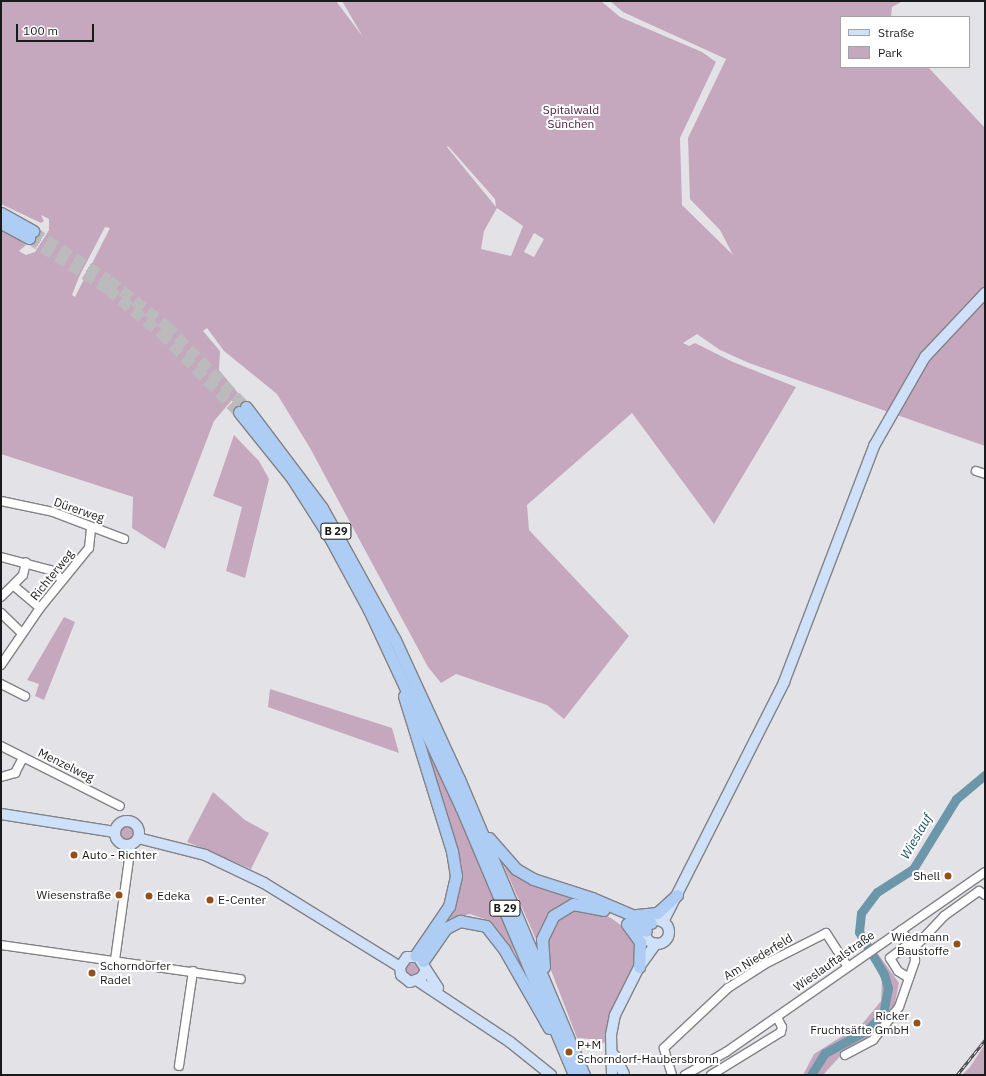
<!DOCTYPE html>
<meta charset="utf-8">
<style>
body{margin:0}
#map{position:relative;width:986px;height:1076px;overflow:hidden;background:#e3e3e7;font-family:"IBM Plex Sans",sans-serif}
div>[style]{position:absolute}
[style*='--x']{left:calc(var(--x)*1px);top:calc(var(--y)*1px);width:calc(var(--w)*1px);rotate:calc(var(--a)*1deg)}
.green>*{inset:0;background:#c6a8be}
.round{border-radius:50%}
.river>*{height:9px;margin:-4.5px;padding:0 4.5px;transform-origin:4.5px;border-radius:4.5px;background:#6c97aa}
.highway-tunnel>*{height:11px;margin-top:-5.5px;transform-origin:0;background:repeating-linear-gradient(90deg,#bbbbbe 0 11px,transparent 0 16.5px)}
.roads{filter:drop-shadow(1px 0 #828286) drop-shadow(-1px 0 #828286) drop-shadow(0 1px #828286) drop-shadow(0 -1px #828286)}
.minor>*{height:8px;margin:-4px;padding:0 4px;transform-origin:4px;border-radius:4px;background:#fff}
.major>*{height:10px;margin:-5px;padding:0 5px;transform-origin:5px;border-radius:5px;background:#cee1f9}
.major>.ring{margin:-5px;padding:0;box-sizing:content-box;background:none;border:10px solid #cee1f9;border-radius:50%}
.highway>*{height:11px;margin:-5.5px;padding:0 5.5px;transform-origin:5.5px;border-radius:5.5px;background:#aecdf5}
.rail>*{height:3px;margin-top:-1.5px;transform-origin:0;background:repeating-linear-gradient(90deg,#fff 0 4.5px,#3c3d3f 0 9px);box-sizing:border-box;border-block:1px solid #3c3d3f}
.dots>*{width:11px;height:11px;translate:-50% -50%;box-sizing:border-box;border:2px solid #fff;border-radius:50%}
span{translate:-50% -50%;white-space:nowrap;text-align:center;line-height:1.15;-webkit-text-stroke:4px #fff;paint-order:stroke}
.shield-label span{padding:1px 3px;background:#fff;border:1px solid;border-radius:3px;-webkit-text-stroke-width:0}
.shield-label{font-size:11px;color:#191a1b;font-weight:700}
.park-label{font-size:12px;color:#4d2044}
.street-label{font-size:12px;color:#191a1b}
.poi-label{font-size:12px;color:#191a1b}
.left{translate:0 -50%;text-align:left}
.right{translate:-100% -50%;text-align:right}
.water-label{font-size:13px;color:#175066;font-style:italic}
.frame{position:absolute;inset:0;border:2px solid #191a1b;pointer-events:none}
.legend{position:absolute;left:840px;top:16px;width:130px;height:52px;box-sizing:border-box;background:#fff;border:1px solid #a3a3a4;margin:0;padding:5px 7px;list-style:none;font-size:12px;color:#191a1b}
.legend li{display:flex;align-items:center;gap:8px;height:20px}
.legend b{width:20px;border:1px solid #a3a3a4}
.scale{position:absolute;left:16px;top:24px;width:78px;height:18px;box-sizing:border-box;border:2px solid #191a1b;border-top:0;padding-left:5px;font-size:12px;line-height:14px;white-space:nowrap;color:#191a1b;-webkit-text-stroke:3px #fff;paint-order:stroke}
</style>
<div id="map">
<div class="green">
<div style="clip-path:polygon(evenodd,1px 1px,336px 1px,363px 37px,342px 1px,601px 1px,620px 17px,702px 52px,716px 62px,680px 138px,682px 205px,733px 255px,720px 230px,690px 199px,688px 138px,726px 59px,623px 12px,610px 1px,903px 1px,892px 7px,891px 17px,841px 17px,841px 67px,928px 67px,985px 128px,985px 446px,749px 363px,720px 350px,697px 334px,683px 343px,689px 346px,695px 343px,733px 362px,796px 387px,714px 524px,632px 413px,527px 505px,529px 530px,629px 636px,564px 719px,547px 705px,456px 674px,441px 683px,428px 667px,310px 448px,277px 394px,224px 351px,207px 328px,203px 331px,220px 351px,219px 370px,238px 393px,214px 421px,165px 549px,132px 528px,133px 497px,1px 454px,1px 228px,26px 245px,19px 251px,26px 255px,35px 252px,49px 230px,49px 219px,41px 215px,44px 221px,41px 223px,1px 204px,1px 1px,448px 146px,495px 199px,496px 207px,447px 147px,448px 146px,1px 1px,497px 208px,523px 226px,511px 256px,481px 249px,484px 231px,497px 208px,1px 1px,105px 227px,110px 228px,75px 297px,72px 295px,79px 277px,105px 227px,1px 1px,534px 233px,544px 239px,534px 257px,524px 252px,534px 233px)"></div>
<div style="clip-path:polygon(234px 435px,259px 461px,269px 479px,245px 578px,226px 571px,242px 507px,213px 496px)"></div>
<div style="clip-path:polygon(64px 617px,75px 622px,44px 700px,35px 696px,39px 684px,27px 680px)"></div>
<div style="clip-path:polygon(270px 689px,392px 728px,399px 753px,268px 707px)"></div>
<div style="clip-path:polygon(414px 713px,472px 845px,524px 964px,491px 921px,470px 914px,448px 919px,460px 889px,462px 866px)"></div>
<div style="clip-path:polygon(213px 792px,245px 820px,269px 833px,251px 869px,187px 842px)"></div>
<div class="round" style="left:121px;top:826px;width:14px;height:14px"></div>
<div style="clip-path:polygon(500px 857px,522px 878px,543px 889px,591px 901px,563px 906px,538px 944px)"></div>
<div style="clip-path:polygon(573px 907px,591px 909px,611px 918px,636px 936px,637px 958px,614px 1010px,607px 1041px,597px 1047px,591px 1039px,577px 1038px,544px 952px,550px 925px)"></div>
<div style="clip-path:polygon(878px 954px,899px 983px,893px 1013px,872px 1037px,844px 1052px,823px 1075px,803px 1075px,814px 1054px,863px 1023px,881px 1001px,882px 980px,871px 959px)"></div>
<div style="clip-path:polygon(414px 959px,421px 965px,420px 975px,406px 977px,403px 965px)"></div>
<div style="clip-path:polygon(985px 1044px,985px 1075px,962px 1075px,970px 1067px)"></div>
</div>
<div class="river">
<div style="--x:811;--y:1075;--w:26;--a:-58"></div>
<div style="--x:825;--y:1053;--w:48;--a:-28.7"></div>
<div style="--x:867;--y:1030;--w:23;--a:-45"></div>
<div style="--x:883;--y:1014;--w:26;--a:-79"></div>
<div style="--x:888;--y:988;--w:15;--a:-106"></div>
<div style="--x:884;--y:974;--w:49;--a:-120.8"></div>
<div style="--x:859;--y:932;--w:19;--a:-84"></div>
<div style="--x:861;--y:913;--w:26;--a:-53"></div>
<div style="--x:877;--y:892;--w:43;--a:-32.6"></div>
<div style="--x:913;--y:869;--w:82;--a:-58.4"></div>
<div style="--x:956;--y:799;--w:38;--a:-40"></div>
</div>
<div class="highway-tunnel">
<div style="--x:33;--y:231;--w:90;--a:32.8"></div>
<div style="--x:109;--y:280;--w:73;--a:38.3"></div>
<div style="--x:166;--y:325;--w:115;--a:45.7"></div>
<div style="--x:29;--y:238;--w:94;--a:32.8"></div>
<div style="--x:108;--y:289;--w:69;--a:39.7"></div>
<div style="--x:161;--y:333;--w:111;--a:45.4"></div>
</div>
<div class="roads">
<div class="minor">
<div style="--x:976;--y:471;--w:9;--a:18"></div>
<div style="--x:1;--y:501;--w:53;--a:11.9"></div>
<div style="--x:53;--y:512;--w:76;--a:20.8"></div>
<div style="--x:1;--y:557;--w:51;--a:14.9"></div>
<div style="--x:50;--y:570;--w:16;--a:38"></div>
<div style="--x:14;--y:586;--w:34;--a:40"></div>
<div style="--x:1;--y:597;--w:31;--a:-45"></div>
<div style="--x:23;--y:575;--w:13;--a:-77"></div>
<div style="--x:1;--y:613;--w:29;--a:44"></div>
<div style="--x:1;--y:665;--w:69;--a:-55.6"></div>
<div style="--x:40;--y:608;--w:77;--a:-50.8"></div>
<div style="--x:89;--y:548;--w:19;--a:-84"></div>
<div style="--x:1;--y:684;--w:27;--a:27"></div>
<div style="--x:1;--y:746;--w:133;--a:26.8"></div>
<div style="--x:1;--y:777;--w:15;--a:-16"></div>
<div style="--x:15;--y:773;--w:17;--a:-62"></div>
<div style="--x:1;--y:945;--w:242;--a:8.1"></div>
<div style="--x:914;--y:948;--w:44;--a:-46.8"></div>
<div style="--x:944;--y:916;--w:43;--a:-35.5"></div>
<div style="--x:979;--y:891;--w:7;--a:34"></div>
<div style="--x:115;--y:960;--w:117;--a:-82.1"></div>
<div style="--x:909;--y:978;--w:13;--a:-148"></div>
<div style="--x:898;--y:971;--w:15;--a:-122"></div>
<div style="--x:890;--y:958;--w:25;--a:-37"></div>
<div style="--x:845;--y:1055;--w:32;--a:-28"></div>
<div style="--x:873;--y:1040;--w:42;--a:-51.8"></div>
<div style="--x:899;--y:1007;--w:49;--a:-70.8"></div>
<div style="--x:915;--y:961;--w:13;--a:-94"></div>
<div style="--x:914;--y:948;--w:22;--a:-126"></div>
<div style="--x:179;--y:1066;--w:96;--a:-81.6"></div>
<div style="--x:672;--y:1075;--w:28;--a:-107"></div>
<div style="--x:664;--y:1048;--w:88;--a:-43.2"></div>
<div style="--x:728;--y:988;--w:44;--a:-33"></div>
<div style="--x:765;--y:964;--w:68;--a:-26.9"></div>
<div style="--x:826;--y:933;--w:40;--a:57.1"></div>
<div style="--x:685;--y:1075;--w:47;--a:-29.3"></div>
<div style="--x:726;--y:1052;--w:315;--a:-34.8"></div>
<div style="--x:711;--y:1075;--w:82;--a:-31.6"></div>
<div style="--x:781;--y:1032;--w:5;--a:-79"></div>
<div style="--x:782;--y:1027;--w:11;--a:-117"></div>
</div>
<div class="major">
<div style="--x:1;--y:814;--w:115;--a:9"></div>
<div class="ring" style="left:115px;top:821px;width:14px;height:14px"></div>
<div style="--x:138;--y:838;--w:69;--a:14.2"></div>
<div style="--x:205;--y:855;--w:65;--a:25.4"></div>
<div style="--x:264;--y:883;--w:160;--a:31.7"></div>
<div class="ring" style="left:645px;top:920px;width:14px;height:14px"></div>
<div style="--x:663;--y:922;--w:269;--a:-63.2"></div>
<div style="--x:784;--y:682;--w:253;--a:-69.1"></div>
<div style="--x:874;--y:446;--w:103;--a:-60.2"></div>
<div style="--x:925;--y:357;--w:88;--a:-46.8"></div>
<div style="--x:425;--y:972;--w:7;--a:124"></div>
<div style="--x:421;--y:978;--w:12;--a:160"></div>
<div style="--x:410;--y:982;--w:11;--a:-142"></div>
<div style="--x:401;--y:975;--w:8;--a:-97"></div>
<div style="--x:400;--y:967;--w:12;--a:-55"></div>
<div style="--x:407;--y:957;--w:11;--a:0"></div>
<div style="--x:418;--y:957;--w:37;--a:57"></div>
<div style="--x:418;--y:981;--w:110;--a:33.5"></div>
<div style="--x:510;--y:1042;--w:53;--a:38.8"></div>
<div style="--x:614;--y:1055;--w:21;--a:62"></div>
<div style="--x:612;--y:1075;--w:40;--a:-91.4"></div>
<div style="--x:611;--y:1035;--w:20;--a:-79"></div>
<div style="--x:615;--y:1015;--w:54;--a:-63.4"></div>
<div style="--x:639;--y:967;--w:29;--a:-54"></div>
</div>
<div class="highway">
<div style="--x:1;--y:213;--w:37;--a:29"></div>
<div style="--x:1;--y:223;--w:32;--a:28"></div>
<div style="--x:246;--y:407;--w:126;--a:53"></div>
<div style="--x:322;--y:508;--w:151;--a:61.1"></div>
<div style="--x:395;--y:640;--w:153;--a:65.3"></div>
<div style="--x:459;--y:779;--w:321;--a:67.1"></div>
<div style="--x:239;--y:412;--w:85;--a:51.2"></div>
<div style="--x:292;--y:478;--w:69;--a:57.5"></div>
<div style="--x:329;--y:536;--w:84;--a:61.6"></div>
<div style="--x:369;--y:610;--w:217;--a:65"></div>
<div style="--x:461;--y:807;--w:291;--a:67.1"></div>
<div style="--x:404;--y:696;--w:162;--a:72.8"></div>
<div style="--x:452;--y:851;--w:25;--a:81"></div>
<div style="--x:456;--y:876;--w:31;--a:103"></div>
<div style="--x:449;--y:906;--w:60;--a:124.2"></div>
<div style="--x:489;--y:838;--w:41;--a:48.9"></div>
<div style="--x:516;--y:869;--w:20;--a:30"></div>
<div style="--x:533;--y:879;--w:62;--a:17.9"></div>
<div style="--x:592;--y:898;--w:64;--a:23"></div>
<div style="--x:637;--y:915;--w:20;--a:-6"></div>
<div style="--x:657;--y:913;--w:27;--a:-42"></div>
<div style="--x:630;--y:922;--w:18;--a:29"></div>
<div style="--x:627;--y:924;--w:22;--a:54"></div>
<div style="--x:640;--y:942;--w:25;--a:92"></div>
<div style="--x:423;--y:961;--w:40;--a:-55.1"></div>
<div style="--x:446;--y:928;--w:16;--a:-27"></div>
<div style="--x:460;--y:921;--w:26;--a:11"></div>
<div style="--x:486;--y:926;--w:29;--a:52"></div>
<div style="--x:504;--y:949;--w:91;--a:60.3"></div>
<div style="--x:544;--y:967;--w:28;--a:-94"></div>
<div style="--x:542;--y:939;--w:25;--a:-64"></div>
<div style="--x:553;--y:916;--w:23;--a:-31"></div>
<div style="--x:573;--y:904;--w:31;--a:11"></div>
</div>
</div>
<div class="rail">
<div style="--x:957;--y:1075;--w:45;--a:-51.3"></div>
</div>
<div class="dots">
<div style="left:74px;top:855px;background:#92511b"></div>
<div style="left:948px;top:876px;background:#92511b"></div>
<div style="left:119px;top:895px;background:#92511b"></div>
<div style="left:149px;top:896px;background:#92511b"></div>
<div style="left:210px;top:900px;background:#92511b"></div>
<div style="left:957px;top:944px;background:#92511b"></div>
<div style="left:92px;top:973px;background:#92511b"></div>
<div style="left:917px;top:1023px;background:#92511b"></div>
<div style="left:569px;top:1052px;background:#92511b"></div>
</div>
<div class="shield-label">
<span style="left:336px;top:531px">B 29</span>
<span style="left:505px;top:908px">B 29</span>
</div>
<div class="park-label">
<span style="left:571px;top:117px">Spitalwald<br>Sünchen</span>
</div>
<div class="street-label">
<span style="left:79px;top:510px;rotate:19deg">Dürerweg</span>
<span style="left:52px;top:575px;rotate:-51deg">Richterweg</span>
<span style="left:66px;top:765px;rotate:26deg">Menzelweg</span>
<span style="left:758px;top:957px;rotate:-31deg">Am Niederfeld</span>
<span style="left:834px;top:961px;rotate:-35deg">Wieslauftalstraße</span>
</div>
<div class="poi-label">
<span class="left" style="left:82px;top:855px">Auto - Richter</span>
<span class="right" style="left:940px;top:876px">Shell</span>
<span class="right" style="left:111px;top:895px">Wiesenstraße</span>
<span class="left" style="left:157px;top:896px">Edeka</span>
<span class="left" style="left:218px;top:900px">E-Center</span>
<span class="right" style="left:949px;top:944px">Wiedmann<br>Baustoffe</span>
<span class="left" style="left:100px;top:973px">Schorndorfer<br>Radel</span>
<span class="right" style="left:909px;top:1023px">Ricker<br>Fruchtsäfte GmbH</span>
<span class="left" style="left:577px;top:1052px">P+M<br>Schorndorf-Haubersbronn</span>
</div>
<div class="water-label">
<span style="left:917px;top:837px;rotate:-60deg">Wieslauf</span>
</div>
<div class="frame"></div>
<ul class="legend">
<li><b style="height:5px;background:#cee1f9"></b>Straße</li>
<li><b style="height:11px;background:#c6a8be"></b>Park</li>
</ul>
<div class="scale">100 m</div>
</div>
